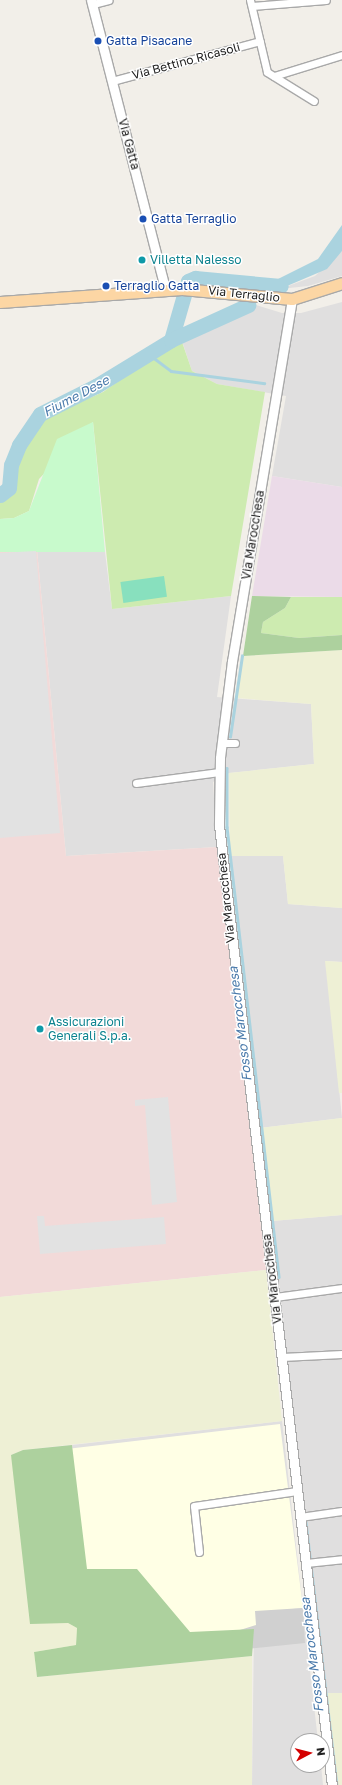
<!DOCTYPE html>
<style>
body{margin:0}
#map{position:relative;width:342px;height:1785px;overflow:hidden;background:#f2efe9;font-family:"Golos Text",sans-serif}
div>[style]{position:absolute}
[style*='--x']{left:calc(var(--x)*1px);top:calc(var(--y)*1px);width:calc(var(--w)*1px);rotate:calc(var(--a)*1deg)}
.residential>*{inset:0;background:#e0dfdf}
.commercial>*{inset:0;background:#f2dad9}
.industrial>*{inset:0;background:#ebdbe8}
.education>*{inset:0;background:#ffffe5}
.religious>*{inset:0;background:#d0d0d0}
.farmland>*{inset:0;background:#eef0d5}
.grass>*{inset:0;background:#cdebb0}
.forest>*{inset:0;background:#add19e}
.park>*{inset:0;background:#c8facc}
.pitch>*{inset:0;background:#88e0be;transform-origin:0 0}
.parking>*{inset:0;background:#e2e2e2}
.water>*{inset:0;background:#aad3df}
.stream>*{height:2.5px;margin:-1.25px;padding:0 1.25px;transform-origin:1.25px;border-radius:1.25px;background:#aad3df}
.river>*{height:15px;margin:-7.5px;padding:0 7.5px;transform-origin:7.5px;border-radius:7.5px;background:#aad3df}
.roads{filter:drop-shadow(1px 0 #a9a9a9) drop-shadow(-1px 0 #a9a9a9) drop-shadow(0 1px #a9a9a9) drop-shadow(0 -1px #a9a9a9)}
.minor>*{height:7px;margin:-3.5px;padding:0 3.5px;transform-origin:3.5px;border-radius:3.5px;background:#fff}
.tertiary>*{height:9px;margin:-4.5px;padding:0 4.5px;transform-origin:4.5px;border-radius:4.5px;background:#fff}
.primary>*{height:11px;margin:-5.5px;padding:0 5.5px;transform-origin:5.5px;border-radius:5.5px;background:#fcd6a4}
.dots>*{width:11px;height:11px;translate:-50% -50%;box-sizing:border-box;border:2px solid #fff;border-radius:50%}
span{translate:-50% -50%;white-space:nowrap;text-align:center;line-height:1.15;-webkit-text-stroke:3px #fff;paint-order:stroke}
.transit-label{font-size:12px;color:#164399}
.left{translate:0 -50%;text-align:left}
.street-label{font-size:12px;color:#222}
.culture-label{font-size:12px;color:#0d838f}
.water-label{font-size:13px;color:#4a7aab;font-style:italic}
.north{position:absolute;left:290px;top:1733px;width:40px;height:40px;box-sizing:border-box;background:#fff;border:1px solid #a7a7a7;border-radius:50%;rotate:83deg;font-size:11px;font-weight:700;line-height:16px;text-align:center;color:#222}
.north::after{content:'';display:block;margin:auto;width:14px;height:18px;background:#d40000;clip-path:polygon(50% 0,100% 100%,50% 72%,0 100%)}
</style>
<div id="map">
<div class="residential">
<div style="clip-path:polygon(342px 251px,342px 276px,308px 286px,280px 289px,315px 276px)"></div>
<div style="clip-path:polygon(342px 302px,342px 487px,272px 476px,286px 396px,217px 384px,192px 371px,182px 341px,244px 315px,256px 305px,282px 313px,301px 313px)"></div>
<div style="clip-path:polygon(37px 550px,105px 552px,112px 609px,231px 596px,217px 697px,311px 704px,314px 764px,229px 773px,213px 782px,217px 847px,66px 856px)"></div>
<div style="clip-path:polygon(230px 856px,283px 856px,288px 904px,342px 908px,342px 962px,326px 961px,342px 1118px,260px 1128px)"></div>
<div style="clip-path:polygon(342px 1215px,342px 1693px,336px 1694px,325px 1693px,272px 1221px)"></div>
<div style="clip-path:polygon(282px 1421px,318px 1741px,298px 1741px,298px 1765px,321px 1765px,323px 1785px,252px 1785px,254px 1629px,87px 1569px,72px 1445px)"></div>
</div>
<div class="commercial">
<div style="clip-path:polygon(37px 550px,66px 856px,217px 847px,266px 1270px,0 1297px,0 552px)"></div>
</div>
<div class="industrial">
<div style="clip-path:polygon(272px 476px,342px 487px,342px 597px,252px 596px)"></div>
</div>
<div class="education">
<div style="clip-path:polygon(280px 1424px,303px 1608px,292px 1609px,253px 1628px,32px 1674px,7px 1456px)"></div>
</div>
<div class="religious">
<div style="clip-path:polygon(303px 1608px,305px 1643px,246px 1649px,240px 1630px,256px 1625px,255px 1611px)"></div>
</div>
<div class="farmland">
<div style="clip-path:polygon(342px 650px,342px 908px,288px 904px,283px 856px,230px 856px,229px 773px,314px 764px,311px 704px,237px 698px,243px 656px)"></div>
<div style="clip-path:polygon(325px 961px,342px 962px,342px 1093px,339px 1093px)"></div>
<div style="clip-path:polygon(342px 1118px,342px 1215px,272px 1221px,260px 1128px)"></div>
<div style="clip-path:polygon(266px 1270px,282px 1421px,23px 1450px,11px 1455px,68px 1623px,77px 1628px,76px 1645px,34px 1652px,37px 1677px,252px 1656px,252px 1785px,0 1785px,0 1297px)"></div>
<div style="clip-path:polygon(325px 1693px,342px 1693px,342px 1785px,338px 1785px)"></div>
</div>
<div class="grass">
<div style="clip-path:polygon(250px 310px,182px 342px,192px 371px,217px 384px,265px 392px,231px 596px,112px 609px,93px 422px,39px 479px,29px 511px,14px 518px,0 519px,0 501px,13px 491px,23px 449px,30px 434px,50px 416px,103px 392px,175px 342px)"></div>
<div style="clip-path:polygon(291px 597px,342px 597px,342px 635px,299px 638px,261px 633px,263px 622px,285px 608px)"></div>
</div>
<div class="forest">
<div style="clip-path:polygon(252px 596px,291px 597px,285px 608px,263px 622px,261px 633px,299px 638px,342px 635px,342px 650px,243px 656px)"></div>
<div style="clip-path:polygon(72px 1445px,87px 1569px,137px 1569px,190px 1632px,254px 1629px,252px 1656px,37px 1677px,34px 1652px,76px 1645px,77px 1628px,68px 1623px,30px 1624px,11px 1455px,23px 1450px)"></div>
</div>
<div class="park">
<div style="clip-path:polygon(93px 422px,105px 552px,0 552px,0 519px,14px 518px,29px 511px,57px 439px)"></div>
</div>
<div class="pitch">
<div style="left:164px;top:576px;width:21px;height:44px;rotate:82deg"></div>
</div>
<div class="parking">
<div style="clip-path:polygon(36px 551px,60px 833px,0 838px,0 553px)"></div>
<div style="clip-path:polygon(168px 1097px,177px 1202px,152px 1205px,145px 1105px,135px 1106px,135px 1100px)"></div>
<div style="clip-path:polygon(37px 1216px,44px 1216px,45px 1226px,164px 1217px,166px 1244px,40px 1254px)"></div>
</div>
<div class="water">
<div style="clip-path:polygon(342px 225px,342px 251px,327px 269px,280px 289px,260px 288px,318px 259px)"></div>
</div>
<div class="stream">
<div style="--x:150;--y:355;--w:26;--a:37"></div>
<div style="--x:171;--y:371;--w:94;--a:7.4"></div>
<div style="--x:230;--y:737;--w:82;--a:-81.6"></div>
<div style="--x:227;--y:768;--w:59;--a:90"></div>
<div style="--x:227;--y:827;--w:453;--a:83.4"></div>
<div style="--x:306;--y:1522;--w:265;--a:83.3"></div>
</div>
<div class="river">
<div style="--x:171;--y:340;--w:61;--a:-73.9"></div>
<div style="--x:188;--y:281;--w:8;--a:-23"></div>
<div style="--x:195;--y:278;--w:86;--a:5.3"></div>
<div style="--x:0;--y:495;--w:11;--a:-38"></div>
<div style="--x:9;--y:488;--w:23;--a:-85"></div>
<div style="--x:11;--y:465;--w:22;--a:-68"></div>
<div style="--x:19;--y:445;--w:37;--a:-56"></div>
<div style="--x:40;--y:414;--w:63;--a:-26.6"></div>
<div style="--x:96;--y:386;--w:88;--a:-31.5"></div>
<div style="--x:171;--y:340;--w:85;--a:-24.4"></div>
</div>
<div class="roads">
<div class="minor">
<div style="--x:250;--y:0;--w:74;--a:76.7"></div>
<div style="--x:267;--y:72;--w:55;--a:31.7"></div>
<div style="--x:93;--y:4;--w:16;--a:-14"></div>
<div style="--x:252;--y:6;--w:74;--a:-4.6"></div>
<div style="--x:274;--y:76;--w:71;--a:-17.2"></div>
<div style="--x:112;--y:81;--w:153;--a:-15.1"></div>
<div style="--x:222;--y:743;--w:13;--a:0"></div>
<div style="--x:136;--y:783;--w:84;--a:-7.5"></div>
<div style="--x:275;--y:1297;--w:68;--a:-7.7"></div>
<div style="--x:282;--y:1357;--w:60;--a:-2.9"></div>
<div style="--x:300;--y:1517;--w:42;--a:-8.1"></div>
<div style="--x:199;--y:1552;--w:46;--a:-96.2"></div>
<div style="--x:194;--y:1506;--w:104;--a:-8.3"></div>
<div style="--x:306;--y:1563;--w:36;--a:-6"></div>
</div>
<div class="tertiary">
<div style="--x:91;--y:0;--w:298;--a:75.6"></div>
<div style="--x:292;--y:299;--w:367;--a:99.4"></div>
<div style="--x:232;--y:661;--w:98;--a:97.1"></div>
<div style="--x:220;--y:758;--w:67;--a:90.9"></div>
<div style="--x:219;--y:825;--w:967;--a:83.29"></div>
</div>
<div class="primary">
<div style="--x:0;--y:302;--w:182;--a:-4.1"></div>
<div style="--x:182;--y:289;--w:110;--a:5.2"></div>
<div style="--x:292;--y:299;--w:52;--a:-17.7"></div>
</div>
</div>
<div class="dots">
<div style="left:98px;top:41px;background:#1a4fb4"></div>
<div style="left:143px;top:219px;background:#1a4fb4"></div>
<div style="left:142px;top:260px;background:#0f9aa8"></div>
<div style="left:106px;top:286px;background:#1a4fb4"></div>
<div style="left:40px;top:1029px;background:#0f9aa8"></div>
</div>
<div class="transit-label">
<span class="left" style="left:106px;top:41px">Gatta Pisacane</span>
<span class="left" style="left:151px;top:219px">Gatta Terraglio</span>
<span class="left" style="left:114px;top:286px">Terraglio Gatta</span>
</div>
<div class="street-label">
<span style="left:186px;top:61px;rotate:-15deg">Via Bettino Ricasoli</span>
<span style="left:129px;top:144px;rotate:75deg">Via Gatta</span>
<span style="left:244px;top:294px;rotate:6deg">Via Terraglio</span>
<span style="left:253px;top:535px;rotate:-81deg">Via Marocchesa</span>
<span style="left:226px;top:898px;rotate:-96deg">Via Marocchesa</span>
<span style="left:272px;top:1279px;rotate:-97deg">Via Marocchesa</span>
</div>
<div class="culture-label">
<span class="left" style="left:150px;top:260px">Villetta Nalesso</span>
<span class="left" style="left:48px;top:1029px">Assicurazioni<br>Generali S.p.a.</span>
</div>
<div class="water-label">
<span style="left:76px;top:396px;rotate:-28deg">Fiume Dese</span>
<span style="left:240px;top:1024px;rotate:-97deg">Fosso Marocchesa</span>
<span style="left:312px;top:1655px;rotate:-97deg">Fosso Marocchesa</span>
</div>
<div class="north">N</div>
</div>
